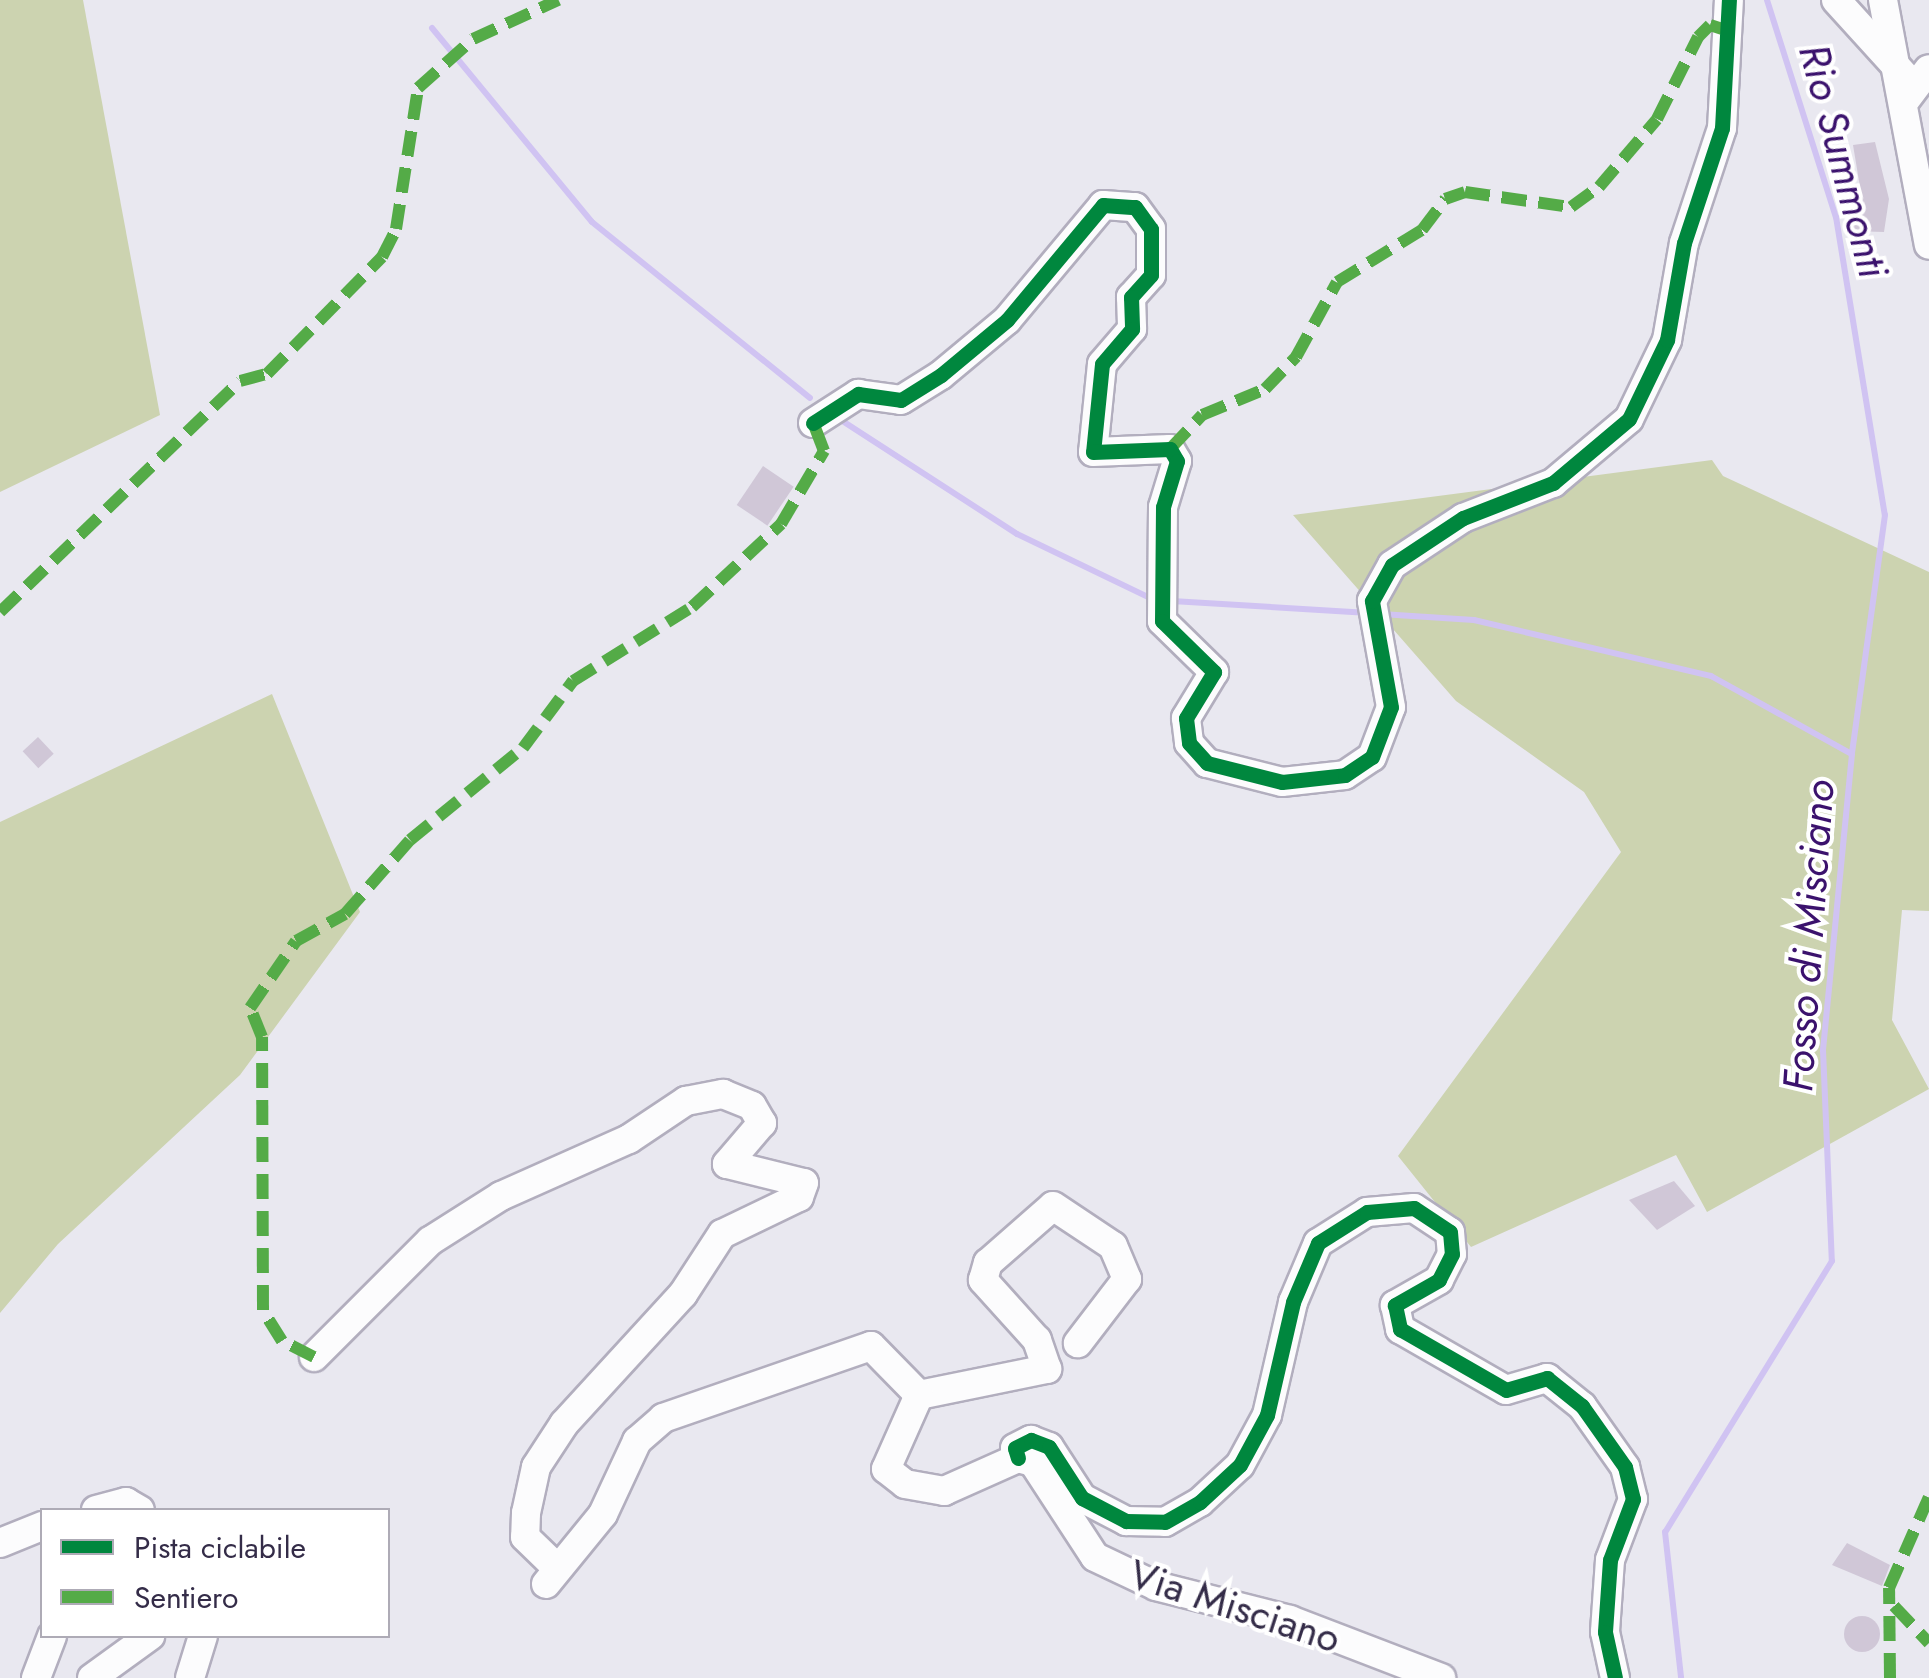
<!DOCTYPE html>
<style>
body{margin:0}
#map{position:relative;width:1929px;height:1678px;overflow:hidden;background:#e9e8f0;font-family:Jost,sans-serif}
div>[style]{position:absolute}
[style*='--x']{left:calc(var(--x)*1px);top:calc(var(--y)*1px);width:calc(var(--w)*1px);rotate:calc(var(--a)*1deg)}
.green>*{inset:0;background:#ccd3b0}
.stream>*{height:6px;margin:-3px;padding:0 3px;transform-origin:3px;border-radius:3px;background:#d0c3f2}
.building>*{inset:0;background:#d0c7d7;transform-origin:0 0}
.round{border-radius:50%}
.roads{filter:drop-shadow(2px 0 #b2aebe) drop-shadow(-2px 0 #b2aebe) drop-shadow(0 2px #b2aebe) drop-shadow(0 -2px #b2aebe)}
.minor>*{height:28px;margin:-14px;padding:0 14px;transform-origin:14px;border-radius:14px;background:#fcfcfd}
.quiet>*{height:12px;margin-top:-6px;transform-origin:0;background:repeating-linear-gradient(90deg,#54ab47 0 25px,transparent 0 37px)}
.cycleway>*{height:15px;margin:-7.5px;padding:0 7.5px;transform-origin:7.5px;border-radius:7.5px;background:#00873e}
span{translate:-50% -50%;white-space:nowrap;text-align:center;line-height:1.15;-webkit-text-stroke:8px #fff;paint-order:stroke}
.street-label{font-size:40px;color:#342c48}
.water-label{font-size:42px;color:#3b126d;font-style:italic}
.legend{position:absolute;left:40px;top:1508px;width:350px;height:130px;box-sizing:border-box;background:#fff;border:2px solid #aeabb6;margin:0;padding:12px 18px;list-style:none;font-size:30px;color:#342c48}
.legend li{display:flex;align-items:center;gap:20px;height:50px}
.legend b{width:50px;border:2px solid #aeabb6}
</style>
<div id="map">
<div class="green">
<div style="clip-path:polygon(0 0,83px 0,160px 415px,0 492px)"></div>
<div style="clip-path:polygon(1712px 460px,1723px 476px,1929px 572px,1929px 911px,1902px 910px,1892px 1020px,1929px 1089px,1707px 1212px,1676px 1155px,1471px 1247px,1398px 1156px,1621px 852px,1584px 792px,1456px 701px,1293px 515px)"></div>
<div style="clip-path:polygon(272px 694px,360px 912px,240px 1075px,58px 1244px,0 1313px,0 822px)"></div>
</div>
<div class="stream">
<div style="--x:1767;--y:0;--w:228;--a:72.4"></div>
<div style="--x:1836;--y:217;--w:302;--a:80.7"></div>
<div style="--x:1885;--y:515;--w:241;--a:97.9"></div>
<div style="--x:432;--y:28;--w:251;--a:50.5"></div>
<div style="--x:592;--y:222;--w:280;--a:38.9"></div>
<div style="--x:844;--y:422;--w:206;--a:32.9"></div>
<div style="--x:1017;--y:534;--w:152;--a:25.7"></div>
<div style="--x:1172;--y:601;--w:197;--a:3.5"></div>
<div style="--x:1381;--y:614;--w:93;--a:3.7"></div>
<div style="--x:1474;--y:620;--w:244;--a:13.3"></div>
<div style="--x:1711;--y:676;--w:161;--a:29"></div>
<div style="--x:1852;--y:754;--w:297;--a:95.6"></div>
<div style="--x:1823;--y:1050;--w:211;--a:87.6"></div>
<div style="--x:1832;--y:1261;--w:318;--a:121.6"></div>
<div style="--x:1665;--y:1532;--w:147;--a:83.7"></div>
</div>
<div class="building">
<div style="clip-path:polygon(1875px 142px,1889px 199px,1884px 232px,1850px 231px,1843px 198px,1861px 193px,1853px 145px)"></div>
<div style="left:763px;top:466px;width:37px;height:47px;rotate:34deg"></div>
<div style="left:38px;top:737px;width:23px;height:21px;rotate:47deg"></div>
<div style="clip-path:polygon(1674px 1181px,1695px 1206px,1657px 1230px,1629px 1200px)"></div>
<div style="clip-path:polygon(1847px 1543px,1890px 1565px,1882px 1586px,1832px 1565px)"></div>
<div class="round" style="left:1844px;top:1616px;width:36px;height:36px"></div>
</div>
<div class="roads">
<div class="minor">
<div style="--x:1836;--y:0;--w:100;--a:47.8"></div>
<div style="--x:1883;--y:0;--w:249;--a:79.4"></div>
<div style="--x:1907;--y:98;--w:36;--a:-53"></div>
<div style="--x:813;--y:423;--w:54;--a:-32.8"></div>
<div style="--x:858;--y:394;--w:43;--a:7.9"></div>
<div style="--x:901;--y:400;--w:47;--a:-32"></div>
<div style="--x:941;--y:375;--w:86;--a:-39.8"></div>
<div style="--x:1007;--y:320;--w:150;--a:-50.1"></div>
<div style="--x:1103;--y:205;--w:32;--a:4"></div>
<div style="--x:1135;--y:207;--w:27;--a:54"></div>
<div style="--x:1151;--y:229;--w:46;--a:90"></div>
<div style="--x:1151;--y:275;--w:30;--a:132"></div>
<div style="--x:1131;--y:297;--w:32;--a:88"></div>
<div style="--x:1132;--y:329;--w:46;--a:130.6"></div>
<div style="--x:1102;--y:364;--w:88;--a:95.8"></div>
<div style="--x:1093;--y:452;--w:77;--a:-2.2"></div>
<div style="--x:1170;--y:449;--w:14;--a:60"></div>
<div style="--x:1177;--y:461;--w:48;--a:106.9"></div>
<div style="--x:1163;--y:507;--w:114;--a:90.5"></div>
<div style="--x:1162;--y:621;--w:73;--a:44.4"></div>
<div style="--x:1214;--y:672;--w:54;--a:121.3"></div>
<div style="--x:1186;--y:718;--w:25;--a:83"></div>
<div style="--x:1189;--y:743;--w:27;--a:48"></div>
<div style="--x:1207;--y:763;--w:77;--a:14.2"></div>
<div style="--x:1282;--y:782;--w:63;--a:-6.3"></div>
<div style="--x:1345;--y:775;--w:32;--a:-34"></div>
<div style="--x:1372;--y:757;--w:53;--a:-69.2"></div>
<div style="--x:1391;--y:707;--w:108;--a:-100.2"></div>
<div style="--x:1372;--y:601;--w:41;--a:-60.9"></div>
<div style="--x:1392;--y:565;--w:85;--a:-33.5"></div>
<div style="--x:1463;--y:518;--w:97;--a:-21.3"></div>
<div style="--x:1553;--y:483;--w:99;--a:-40.1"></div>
<div style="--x:1629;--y:419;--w:88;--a:-64.3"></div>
<div style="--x:1667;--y:340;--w:98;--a:-80.1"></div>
<div style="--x:1684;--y:243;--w:121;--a:-71.7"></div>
<div style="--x:1722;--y:128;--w:128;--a:-86.9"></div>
<div style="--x:314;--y:1357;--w:164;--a:-45"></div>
<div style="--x:430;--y:1241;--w:84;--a:-32.4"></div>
<div style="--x:501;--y:1196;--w:140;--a:-24"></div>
<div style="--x:629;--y:1139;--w:69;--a:-33.7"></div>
<div style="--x:686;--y:1101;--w:38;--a:-11"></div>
<div style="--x:723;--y:1094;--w:31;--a:22"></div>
<div style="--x:752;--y:1106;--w:20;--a:60"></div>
<div style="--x:762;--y:1123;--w:54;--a:130.5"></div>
<div style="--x:727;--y:1164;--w:79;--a:13.9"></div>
<div style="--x:804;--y:1183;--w:15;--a:110"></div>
<div style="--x:799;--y:1197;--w:85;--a:154.3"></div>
<div style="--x:722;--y:1234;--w:72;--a:123"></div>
<div style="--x:683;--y:1294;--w:176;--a:132.5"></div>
<div style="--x:564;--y:1424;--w:51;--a:123.1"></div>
<div style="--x:536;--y:1467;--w:47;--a:102.3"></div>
<div style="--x:526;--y:1513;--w:24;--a:92"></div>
<div style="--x:525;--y:1537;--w:43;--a:44.1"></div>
<div style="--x:919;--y:1395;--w:131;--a:-11.5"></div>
<div style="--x:1047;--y:1369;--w:31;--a:-109"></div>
<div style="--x:1037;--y:1340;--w:81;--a:-132"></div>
<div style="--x:983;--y:1280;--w:18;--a:-74"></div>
<div style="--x:988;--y:1263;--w:86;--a:-41.2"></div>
<div style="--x:1053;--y:1206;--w:72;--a:33.7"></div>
<div style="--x:1113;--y:1246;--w:36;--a:67"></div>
<div style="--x:1127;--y:1279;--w:81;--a:127.4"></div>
<div style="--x:1018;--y:1458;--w:10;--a:-107"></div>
<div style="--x:1015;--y:1448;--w:18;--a:-27"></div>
<div style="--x:1031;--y:1440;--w:19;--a:21"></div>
<div style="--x:1049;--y:1447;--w:61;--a:57.1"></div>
<div style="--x:1082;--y:1498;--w:50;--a:27.6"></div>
<div style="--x:1126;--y:1521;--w:39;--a:1"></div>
<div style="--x:1165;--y:1522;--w:40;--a:-29.7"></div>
<div style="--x:1200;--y:1502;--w:54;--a:-42.8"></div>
<div style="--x:1240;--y:1465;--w:57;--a:-61.6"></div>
<div style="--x:1267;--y:1415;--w:116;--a:-77"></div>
<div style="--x:1293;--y:1302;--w:64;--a:-67"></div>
<div style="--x:1318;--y:1243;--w:58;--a:-32.3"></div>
<div style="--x:1367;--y:1212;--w:47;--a:-4.9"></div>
<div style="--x:1414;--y:1208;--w:43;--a:33.7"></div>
<div style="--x:1450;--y:1232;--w:22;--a:85"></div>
<div style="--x:1452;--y:1254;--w:29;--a:117"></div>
<div style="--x:1439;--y:1280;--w:51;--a:150.4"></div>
<div style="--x:1395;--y:1305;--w:25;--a:78"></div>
<div style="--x:1400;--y:1329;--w:122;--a:29.9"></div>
<div style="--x:1506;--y:1390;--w:43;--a:-16.3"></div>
<div style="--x:1547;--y:1378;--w:45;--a:38.7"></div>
<div style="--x:1582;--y:1406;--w:75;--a:54.8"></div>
<div style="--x:1625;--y:1467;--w:33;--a:76"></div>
<div style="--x:1633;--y:1499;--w:65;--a:110.7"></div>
<div style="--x:1610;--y:1560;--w:72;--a:94"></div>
<div style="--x:1605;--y:1632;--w:47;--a:77.7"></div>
<div style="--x:96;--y:1510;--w:31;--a:-15"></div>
<div style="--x:126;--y:1502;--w:16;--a:30"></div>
<div style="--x:0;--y:1543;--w:45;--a:-22"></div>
<div style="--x:546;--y:1584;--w:90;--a:-50.8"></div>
<div style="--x:603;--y:1514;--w:81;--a:-65"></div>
<div style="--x:637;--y:1441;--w:35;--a:-41"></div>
<div style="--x:663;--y:1418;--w:220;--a:-19.1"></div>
<div style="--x:871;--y:1346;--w:69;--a:45.6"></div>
<div style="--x:919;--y:1395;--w:81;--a:114"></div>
<div style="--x:886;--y:1469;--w:24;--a:38"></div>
<div style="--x:905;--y:1484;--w:40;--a:10"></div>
<div style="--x:944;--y:1491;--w:81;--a:-24"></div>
<div style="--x:1018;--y:1458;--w:16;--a:15"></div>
<div style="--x:1033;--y:1462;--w:113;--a:56.9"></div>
<div style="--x:1095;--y:1557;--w:68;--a:25.4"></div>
<div style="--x:1156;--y:1586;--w:138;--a:14.2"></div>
<div style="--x:1290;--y:1620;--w:162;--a:21"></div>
<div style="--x:36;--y:1678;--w:45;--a:-69.1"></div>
<div style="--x:92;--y:1678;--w:72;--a:-35.9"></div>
<div style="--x:190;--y:1678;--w:44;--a:-72.8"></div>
</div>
</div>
<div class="quiet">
<div style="--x:1170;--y:449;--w:47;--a:-46.7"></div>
<div style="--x:1202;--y:415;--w:68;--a:-22.4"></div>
<div style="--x:1265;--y:389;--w:45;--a:-45.9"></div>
<div style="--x:1296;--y:357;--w:85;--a:-61.3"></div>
<div style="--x:1337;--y:282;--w:100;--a:-31.5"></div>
<div style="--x:1422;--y:230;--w:39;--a:-53"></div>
<div style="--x:1445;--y:199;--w:21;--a:-19"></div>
<div style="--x:1465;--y:192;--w:107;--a:8.1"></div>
<div style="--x:1571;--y:207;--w:34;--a:-36"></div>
<div style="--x:1599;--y:187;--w:89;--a:-49.5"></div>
<div style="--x:1657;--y:119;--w:92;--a:-63.4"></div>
<div style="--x:1698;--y:37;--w:17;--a:-45"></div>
<div style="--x:1710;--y:25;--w:13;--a:18"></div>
<div style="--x:0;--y:612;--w:333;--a:-43.9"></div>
<div style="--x:240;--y:381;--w:28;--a:-15"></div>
<div style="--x:267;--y:374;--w:164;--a:-45.5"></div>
<div style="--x:382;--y:257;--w:31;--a:-63"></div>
<div style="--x:396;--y:229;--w:143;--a:-81.1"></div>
<div style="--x:418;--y:88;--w:74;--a:-41.7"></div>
<div style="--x:473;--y:39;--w:94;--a:-24.6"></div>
<div style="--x:314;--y:1357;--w:36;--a:-153"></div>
<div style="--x:282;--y:1341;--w:36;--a:-122"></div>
<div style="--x:263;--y:1310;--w:273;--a:-90.2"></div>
<div style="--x:262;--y:1037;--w:31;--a:-112"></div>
<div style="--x:250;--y:1008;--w:81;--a:-55.5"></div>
<div style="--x:296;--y:941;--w:56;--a:-28.9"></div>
<div style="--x:345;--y:914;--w:98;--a:-48.7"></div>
<div style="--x:410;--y:840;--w:146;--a:-39.2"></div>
<div style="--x:523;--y:748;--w:84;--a:-53.3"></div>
<div style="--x:573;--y:681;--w:140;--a:-31.9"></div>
<div style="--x:692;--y:607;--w:122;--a:-43"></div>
<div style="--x:781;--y:524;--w:85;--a:-59.5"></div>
<div style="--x:824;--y:451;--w:30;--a:-111"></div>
<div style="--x:1894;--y:1606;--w:51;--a:46.6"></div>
<div style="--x:1890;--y:1678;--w:90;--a:-90.6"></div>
<div style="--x:1889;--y:1588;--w:99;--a:-66.3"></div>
</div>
<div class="cycleway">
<div style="--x:813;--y:423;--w:54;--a:-32.8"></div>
<div style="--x:858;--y:394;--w:43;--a:7.9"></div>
<div style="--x:901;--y:400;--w:47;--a:-32"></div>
<div style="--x:941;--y:375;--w:86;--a:-39.8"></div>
<div style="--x:1007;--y:320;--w:150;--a:-50.1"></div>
<div style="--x:1103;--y:205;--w:32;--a:4"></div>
<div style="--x:1135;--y:207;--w:27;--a:54"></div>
<div style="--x:1151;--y:229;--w:46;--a:90"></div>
<div style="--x:1151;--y:275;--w:30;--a:132"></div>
<div style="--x:1131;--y:297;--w:32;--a:88"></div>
<div style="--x:1132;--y:329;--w:46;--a:130.6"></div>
<div style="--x:1102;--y:364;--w:88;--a:95.8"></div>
<div style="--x:1093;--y:452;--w:77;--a:-2.2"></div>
<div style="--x:1170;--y:449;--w:14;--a:60"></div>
<div style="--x:1177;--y:461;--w:48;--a:106.9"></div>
<div style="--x:1163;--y:507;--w:114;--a:90.5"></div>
<div style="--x:1162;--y:621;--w:73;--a:44.4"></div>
<div style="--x:1214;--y:672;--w:54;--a:121.3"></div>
<div style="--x:1186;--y:718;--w:25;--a:83"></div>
<div style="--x:1189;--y:743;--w:27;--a:48"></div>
<div style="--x:1207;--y:763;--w:77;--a:14.2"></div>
<div style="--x:1282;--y:782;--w:63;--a:-6.3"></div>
<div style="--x:1345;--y:775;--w:32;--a:-34"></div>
<div style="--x:1372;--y:757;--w:53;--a:-69.2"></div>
<div style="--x:1391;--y:707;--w:108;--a:-100.2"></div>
<div style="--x:1372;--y:601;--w:41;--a:-60.9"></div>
<div style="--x:1392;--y:565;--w:85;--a:-33.5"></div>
<div style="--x:1463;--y:518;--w:97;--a:-21.3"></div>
<div style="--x:1553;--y:483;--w:99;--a:-40.1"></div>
<div style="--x:1629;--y:419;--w:88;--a:-64.3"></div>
<div style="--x:1667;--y:340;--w:98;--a:-80.1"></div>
<div style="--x:1684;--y:243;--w:121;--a:-71.7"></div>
<div style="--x:1722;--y:128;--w:128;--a:-86.9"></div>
<div style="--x:1018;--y:1458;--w:10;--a:-107"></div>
<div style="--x:1015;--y:1448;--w:18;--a:-27"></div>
<div style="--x:1031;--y:1440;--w:19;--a:21"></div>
<div style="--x:1049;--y:1447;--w:61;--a:57.1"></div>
<div style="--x:1082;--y:1498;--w:50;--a:27.6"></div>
<div style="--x:1126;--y:1521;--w:39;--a:1"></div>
<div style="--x:1165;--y:1522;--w:40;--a:-29.7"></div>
<div style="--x:1200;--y:1502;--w:54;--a:-42.8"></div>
<div style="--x:1240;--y:1465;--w:57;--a:-61.6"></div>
<div style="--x:1267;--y:1415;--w:116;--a:-77"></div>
<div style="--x:1293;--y:1302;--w:64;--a:-67"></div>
<div style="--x:1318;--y:1243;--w:58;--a:-32.3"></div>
<div style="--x:1367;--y:1212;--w:47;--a:-4.9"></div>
<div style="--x:1414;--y:1208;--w:43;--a:33.7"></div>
<div style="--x:1450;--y:1232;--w:22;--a:85"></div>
<div style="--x:1452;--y:1254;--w:29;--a:117"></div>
<div style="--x:1439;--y:1280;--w:51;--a:150.4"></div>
<div style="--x:1395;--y:1305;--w:25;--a:78"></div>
<div style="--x:1400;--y:1329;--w:122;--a:29.9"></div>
<div style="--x:1506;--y:1390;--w:43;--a:-16.3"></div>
<div style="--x:1547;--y:1378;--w:45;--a:38.7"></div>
<div style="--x:1582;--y:1406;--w:75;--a:54.8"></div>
<div style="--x:1625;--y:1467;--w:33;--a:76"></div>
<div style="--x:1633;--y:1499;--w:65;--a:110.7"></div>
<div style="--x:1610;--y:1560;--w:72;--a:94"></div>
<div style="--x:1605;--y:1632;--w:47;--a:77.7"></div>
</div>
<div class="street-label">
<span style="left:1235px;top:1606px;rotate:18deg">Via Misciano</span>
</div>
<div class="water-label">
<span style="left:1843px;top:161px;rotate:75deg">Rio Summonti</span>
<span style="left:1809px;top:936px;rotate:-86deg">Fosso di Misciano</span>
</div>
<ul class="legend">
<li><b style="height:12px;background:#00873e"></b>Pista ciclabile</li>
<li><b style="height:12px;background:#54ab47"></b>Sentiero</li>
</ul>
</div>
